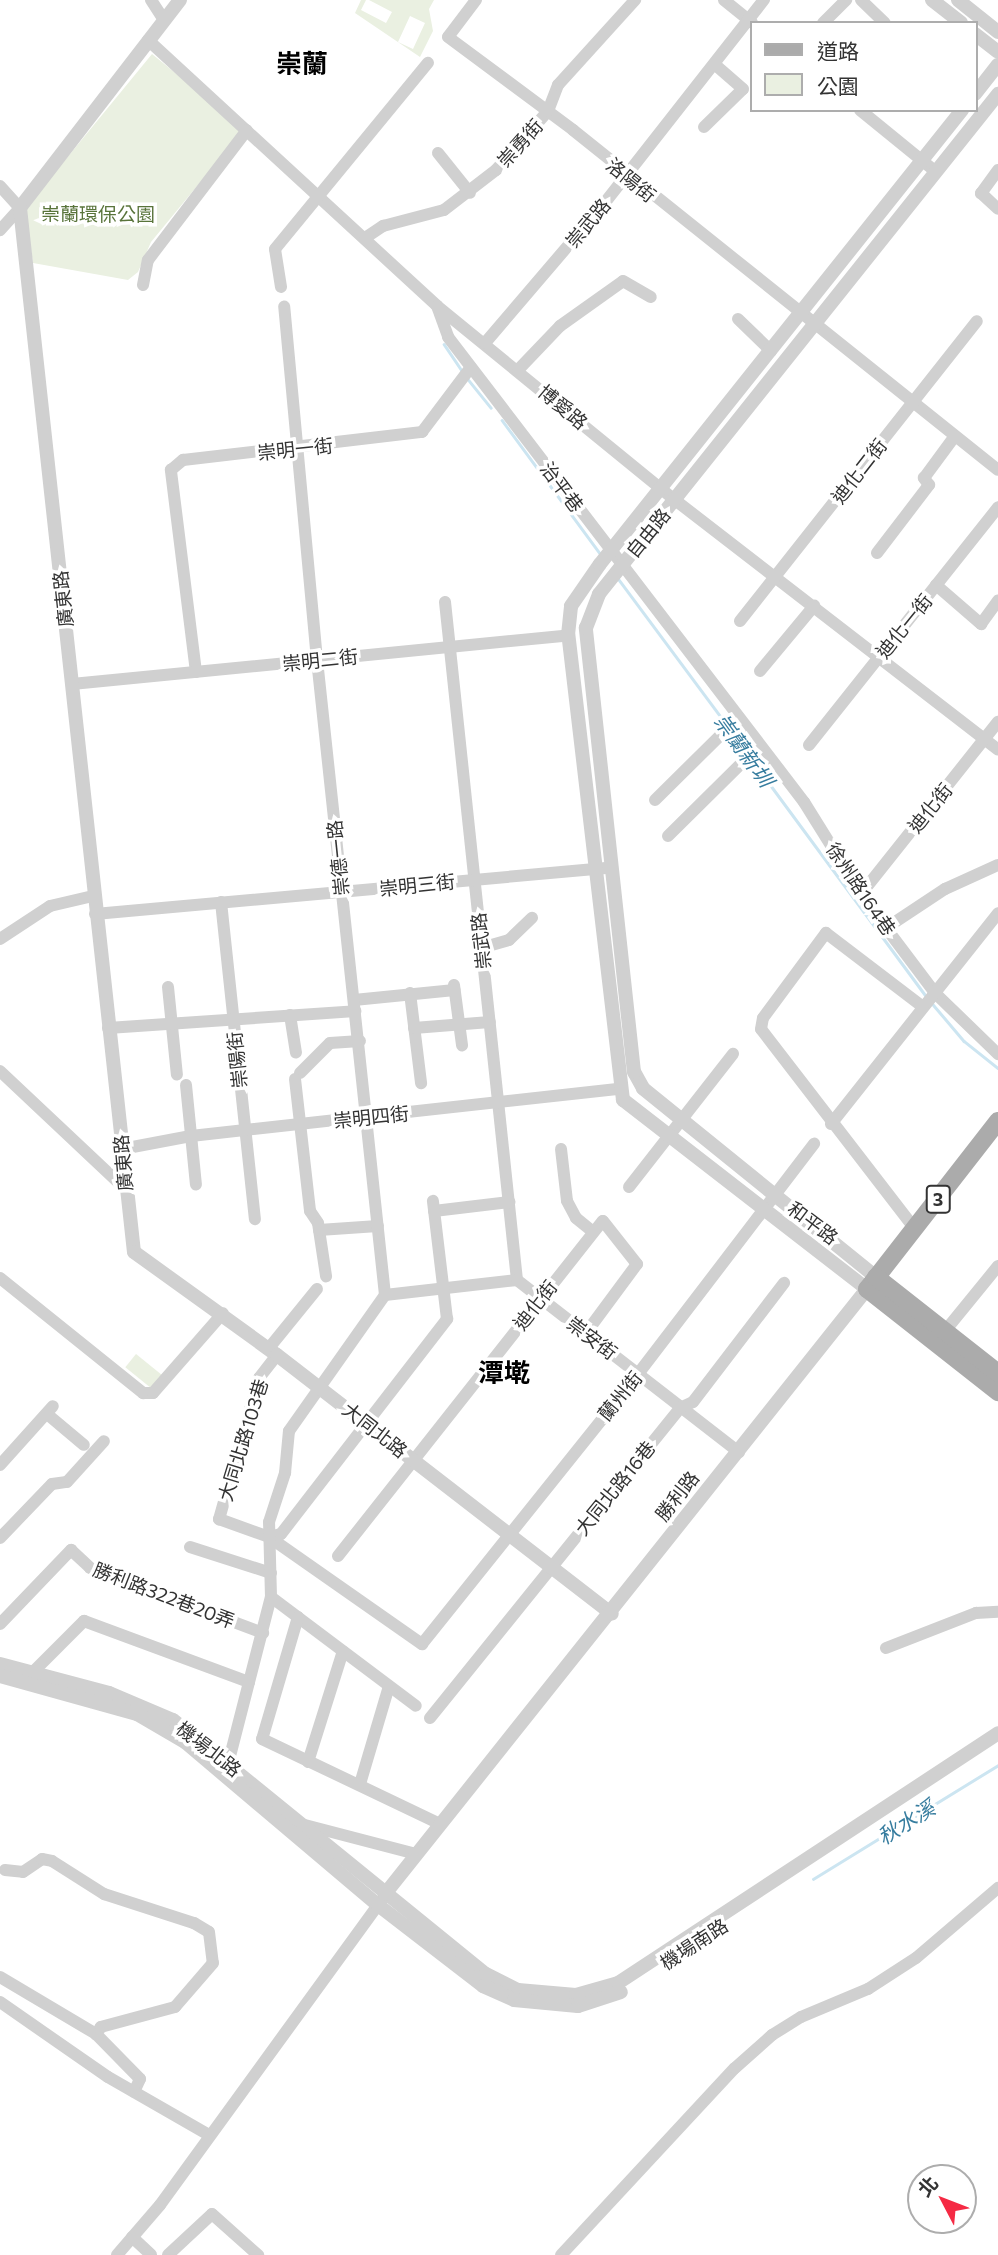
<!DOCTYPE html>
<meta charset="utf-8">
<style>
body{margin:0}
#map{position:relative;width:998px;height:2255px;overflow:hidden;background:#fff;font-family:Commissioner,"Noto Sans TC",sans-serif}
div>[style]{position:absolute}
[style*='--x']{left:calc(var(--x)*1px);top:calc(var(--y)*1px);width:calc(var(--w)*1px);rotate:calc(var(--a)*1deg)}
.green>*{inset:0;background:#eaf0e1;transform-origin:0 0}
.stream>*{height:2.5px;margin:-1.25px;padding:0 1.25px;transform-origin:1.25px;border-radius:1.25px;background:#cce5f1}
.minor>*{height:12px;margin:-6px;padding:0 6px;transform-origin:6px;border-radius:6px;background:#d0d0d0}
.tertiary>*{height:14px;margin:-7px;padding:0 7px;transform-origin:7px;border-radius:7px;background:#d0d0d0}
.primary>*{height:18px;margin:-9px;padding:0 9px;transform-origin:9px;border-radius:9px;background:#ababab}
span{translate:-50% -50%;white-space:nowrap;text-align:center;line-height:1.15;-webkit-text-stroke:7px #fff;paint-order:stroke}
.shield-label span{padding:2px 5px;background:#fff;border:2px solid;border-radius:5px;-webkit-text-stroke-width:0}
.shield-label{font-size:18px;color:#333;font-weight:700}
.street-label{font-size:19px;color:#333}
.park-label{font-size:19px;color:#59743b}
.water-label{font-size:21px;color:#377d9f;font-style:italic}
.district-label{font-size:26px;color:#000;font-weight:700}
.legend{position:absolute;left:750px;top:21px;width:228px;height:91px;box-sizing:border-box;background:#fff;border:2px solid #adadad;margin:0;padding:9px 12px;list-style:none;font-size:21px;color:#333}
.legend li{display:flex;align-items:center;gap:14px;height:35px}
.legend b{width:35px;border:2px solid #adadad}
.north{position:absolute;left:907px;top:2164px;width:70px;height:70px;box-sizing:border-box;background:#fff;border:2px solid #adadad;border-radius:50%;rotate:312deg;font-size:19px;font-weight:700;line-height:28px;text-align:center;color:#333}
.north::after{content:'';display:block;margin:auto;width:24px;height:32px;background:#f52a44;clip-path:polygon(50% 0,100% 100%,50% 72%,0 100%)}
</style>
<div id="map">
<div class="green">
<div style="clip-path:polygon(evenodd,361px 0,366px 0,361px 10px,386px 23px,392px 12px,369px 0,434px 0,429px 9px,433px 31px,420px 57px,355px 13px,361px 0,410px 16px,425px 23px,413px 49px,398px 42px,410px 16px)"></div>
<div style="clip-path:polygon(152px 54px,244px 129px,151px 242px,138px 272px,128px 280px,33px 263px,25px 209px)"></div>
<div style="left:136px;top:1354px;width:33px;height:17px;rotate:39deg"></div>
</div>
<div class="stream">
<div style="--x:444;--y:344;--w:34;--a:56"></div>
<div style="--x:467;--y:378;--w:38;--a:51"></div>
<div style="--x:502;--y:420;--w:167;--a:53.7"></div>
<div style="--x:617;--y:577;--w:183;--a:53.4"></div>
<div style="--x:732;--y:732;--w:24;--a:55"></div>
<div style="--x:752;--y:760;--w:295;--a:53.6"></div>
<div style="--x:931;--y:1002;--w:51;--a:49.8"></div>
<div style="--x:964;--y:1041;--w:43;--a:38.5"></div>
<div style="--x:813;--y:1879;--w:217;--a:-31.6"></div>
</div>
<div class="minor">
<div style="--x:151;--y:0;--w:24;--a:57"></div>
<div style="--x:476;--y:0;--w:46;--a:127.1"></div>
<div style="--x:448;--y:37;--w:156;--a:36.6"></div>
<div style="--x:573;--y:130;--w:544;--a:38.66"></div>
<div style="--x:724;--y:0;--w:36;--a:39"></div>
<div style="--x:861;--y:0;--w:33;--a:44"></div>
<div style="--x:823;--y:23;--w:33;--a:-45"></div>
<div style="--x:148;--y:40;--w:393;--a:42.6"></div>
<div style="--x:437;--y:306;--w:307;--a:39.2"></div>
<div style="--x:675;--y:500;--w:408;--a:37.7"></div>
<div style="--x:860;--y:110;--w:98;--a:39.2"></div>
<div style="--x:704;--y:127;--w:54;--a:-44.3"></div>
<div style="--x:743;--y:89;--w:38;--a:-139"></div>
<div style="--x:438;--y:153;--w:51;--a:51.3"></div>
<div style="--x:998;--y:170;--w:29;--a:126"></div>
<div style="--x:981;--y:193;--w:23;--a:43"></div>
<div style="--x:0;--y:186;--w:30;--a:48"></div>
<div style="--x:20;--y:208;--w:30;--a:132"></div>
<div style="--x:365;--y:238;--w:22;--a:-34"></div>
<div style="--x:383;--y:226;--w:63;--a:-14.7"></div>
<div style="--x:444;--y:210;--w:66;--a:-37.6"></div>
<div style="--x:496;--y:170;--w:79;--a:-48.6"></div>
<div style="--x:548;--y:111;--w:28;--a:-69"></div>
<div style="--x:558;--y:85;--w:115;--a:-47.8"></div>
<div style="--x:143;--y:285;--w:25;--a:-79"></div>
<div style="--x:148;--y:260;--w:163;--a:-52.7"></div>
<div style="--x:281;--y:287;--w:38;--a:-99"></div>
<div style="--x:275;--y:249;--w:241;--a:-50.6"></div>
<div style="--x:437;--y:306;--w:33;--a:70"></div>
<div style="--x:448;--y:337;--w:586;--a:52.56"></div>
<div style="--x:804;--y:802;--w:115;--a:58.1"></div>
<div style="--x:865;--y:900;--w:116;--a:53"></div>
<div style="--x:935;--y:993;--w:88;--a:44.1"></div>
<div style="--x:738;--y:319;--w:46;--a:44.1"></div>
<div style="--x:485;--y:343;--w:182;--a:-49.5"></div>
<div style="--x:603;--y:205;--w:261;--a:-51.9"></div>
<div style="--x:518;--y:370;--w:61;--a:-46.3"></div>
<div style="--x:560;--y:326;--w:77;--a:-35.5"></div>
<div style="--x:623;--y:281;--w:32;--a:30"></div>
<div style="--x:877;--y:553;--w:86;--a:-52.6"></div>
<div style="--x:929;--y:485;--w:9;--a:-126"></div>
<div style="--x:924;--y:478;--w:52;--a:-53.6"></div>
<div style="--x:936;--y:585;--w:60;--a:40.9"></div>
<div style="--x:981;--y:624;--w:29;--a:-54"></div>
<div style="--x:445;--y:602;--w:682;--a:83.94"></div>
<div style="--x:740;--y:621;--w:382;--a:-51.7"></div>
<div style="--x:760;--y:671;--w:85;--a:-50.3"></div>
<div style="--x:196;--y:672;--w:204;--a:-97.1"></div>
<div style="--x:171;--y:470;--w:16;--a:-40"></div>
<div style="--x:183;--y:460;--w:241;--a:-6.7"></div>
<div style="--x:422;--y:432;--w:81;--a:-53"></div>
<div style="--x:72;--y:684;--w:498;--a:-5.6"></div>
<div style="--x:809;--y:745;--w:304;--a:-51.5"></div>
<div style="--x:655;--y:800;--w:117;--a:-44.7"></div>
<div style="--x:668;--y:836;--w:129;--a:-44.7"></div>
<div style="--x:861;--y:894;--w:220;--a:-51.5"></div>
<div style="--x:221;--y:902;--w:319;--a:83.9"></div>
<div style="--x:95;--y:914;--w:513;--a:-5.14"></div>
<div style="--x:886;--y:928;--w:71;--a:-33.5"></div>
<div style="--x:945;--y:889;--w:58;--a:-24.4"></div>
<div style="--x:0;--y:939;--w:60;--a:-33.4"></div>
<div style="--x:50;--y:906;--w:44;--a:-13.1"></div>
<div style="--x:481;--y:948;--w:29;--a:-16"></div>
<div style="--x:509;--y:940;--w:32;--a:-44"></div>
<div style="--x:454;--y:985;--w:61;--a:82.4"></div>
<div style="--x:168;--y:987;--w:88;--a:84.2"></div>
<div style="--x:410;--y:993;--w:91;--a:83"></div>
<div style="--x:354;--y:1000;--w:101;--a:-5.7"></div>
<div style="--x:290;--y:1015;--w:38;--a:81"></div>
<div style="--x:108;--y:1028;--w:248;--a:-3.9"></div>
<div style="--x:414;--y:1028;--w:76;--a:-4.5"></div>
<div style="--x:0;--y:1071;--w:172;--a:43.3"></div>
<div style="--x:300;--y:1073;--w:42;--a:-45"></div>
<div style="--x:330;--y:1043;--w:30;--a:-4"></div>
<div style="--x:295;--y:1079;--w:133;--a:83.5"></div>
<div style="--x:310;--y:1211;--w:14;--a:56"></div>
<div style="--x:318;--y:1223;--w:54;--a:81.4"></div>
<div style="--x:186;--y:1085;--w:100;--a:84.3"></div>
<div style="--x:831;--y:1124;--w:269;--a:-51.6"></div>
<div style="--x:122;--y:1149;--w:70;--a:-10.7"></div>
<div style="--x:191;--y:1136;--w:431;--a:-6.3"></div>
<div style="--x:561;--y:1149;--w:52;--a:83.4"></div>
<div style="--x:567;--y:1201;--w:19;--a:62"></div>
<div style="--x:576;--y:1218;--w:22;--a:39"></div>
<div style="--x:629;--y:1187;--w:169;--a:-52"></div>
<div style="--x:434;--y:1211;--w:76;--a:-6.8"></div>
<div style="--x:915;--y:1229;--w:252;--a:-127.6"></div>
<div style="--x:761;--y:1029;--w:11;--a:-80"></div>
<div style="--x:763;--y:1018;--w:106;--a:-53.5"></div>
<div style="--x:826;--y:933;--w:122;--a:37.3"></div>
<div style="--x:319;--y:1230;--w:59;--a:-3.9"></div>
<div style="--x:0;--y:1278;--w:184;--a:38.8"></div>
<div style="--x:143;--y:1393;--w:10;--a:0"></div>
<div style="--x:153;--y:1393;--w:106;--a:-48.8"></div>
<div style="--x:385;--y:1295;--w:133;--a:-6.5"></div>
<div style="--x:517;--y:1280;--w:281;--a:37.8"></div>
<div style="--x:945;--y:1331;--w:84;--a:-50.8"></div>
<div style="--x:269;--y:1348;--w:76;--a:-50.9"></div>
<div style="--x:277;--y:1355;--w:29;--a:128"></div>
<div style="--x:259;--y:1378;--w:147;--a:105.8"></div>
<div style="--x:219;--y:1519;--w:53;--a:19.8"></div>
<div style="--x:269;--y:1537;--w:187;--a:35"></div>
<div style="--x:422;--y:1644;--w:346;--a:-51.3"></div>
<div style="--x:638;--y:1374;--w:290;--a:-52.6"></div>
<div style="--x:47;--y:1414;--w:48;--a:40"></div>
<div style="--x:0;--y:1465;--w:79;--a:-48.1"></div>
<div style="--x:269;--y:1537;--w:12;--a:-14"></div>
<div style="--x:281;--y:1534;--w:272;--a:-52.3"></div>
<div style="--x:447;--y:1319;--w:119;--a:-96.8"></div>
<div style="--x:0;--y:1538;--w:75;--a:-46.1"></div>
<div style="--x:52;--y:1484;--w:15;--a:-8"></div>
<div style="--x:67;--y:1482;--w:55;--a:-47.9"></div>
<div style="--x:190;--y:1547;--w:85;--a:17.8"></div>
<div style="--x:338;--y:1556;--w:427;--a:-51.7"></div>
<div style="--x:603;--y:1221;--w:55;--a:51.7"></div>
<div style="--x:637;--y:1264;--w:86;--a:126.5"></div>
<div style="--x:271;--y:1597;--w:181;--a:36.9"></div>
<div style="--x:298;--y:1617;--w:127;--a:106.4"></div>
<div style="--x:262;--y:1739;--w:197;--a:25.5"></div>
<div style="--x:0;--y:1624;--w:103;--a:-46.2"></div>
<div style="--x:71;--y:1550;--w:26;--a:43"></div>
<div style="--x:90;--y:1568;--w:185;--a:20.6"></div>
<div style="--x:886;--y:1648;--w:97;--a:-21.3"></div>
<div style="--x:976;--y:1613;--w:22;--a:-3"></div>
<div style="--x:34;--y:1671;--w:71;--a:-45"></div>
<div style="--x:84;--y:1621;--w:176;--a:20.3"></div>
<div style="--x:430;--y:1718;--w:398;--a:-51.1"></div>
<div style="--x:680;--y:1408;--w:14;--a:-25"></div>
<div style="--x:693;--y:1402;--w:150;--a:-52.6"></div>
<div style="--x:308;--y:1762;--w:116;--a:-72.5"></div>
<div style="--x:228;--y:1764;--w:172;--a:-75.6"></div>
<div style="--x:271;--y:1597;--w:75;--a:-91.5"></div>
<div style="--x:269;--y:1522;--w:52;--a:-71.9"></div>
<div style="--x:285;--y:1473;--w:42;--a:-84.6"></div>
<div style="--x:289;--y:1431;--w:166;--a:-54.8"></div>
<div style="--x:385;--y:1295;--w:639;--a:-96.11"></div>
<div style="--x:317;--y:660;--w:355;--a:-95.3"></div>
<div style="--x:360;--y:1784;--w:102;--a:-73.5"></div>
<div style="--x:301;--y:1824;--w:119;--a:14.6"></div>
<div style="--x:5;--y:1870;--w:18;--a:6"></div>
<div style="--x:23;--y:1872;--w:23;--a:-34"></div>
<div style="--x:42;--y:1859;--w:10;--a:11"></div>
<div style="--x:52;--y:1861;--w:62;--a:32.4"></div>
<div style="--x:104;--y:1894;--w:95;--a:17.9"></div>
<div style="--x:194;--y:1923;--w:17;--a:31"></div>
<div style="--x:209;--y:1932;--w:31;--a:83"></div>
<div style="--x:213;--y:1963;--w:58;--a:130.8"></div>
<div style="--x:175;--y:2007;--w:77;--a:164.9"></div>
<div style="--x:101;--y:2027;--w:9;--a:126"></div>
<div style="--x:0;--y:1977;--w:112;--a:30.7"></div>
<div style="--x:96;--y:2034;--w:63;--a:45.6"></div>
<div style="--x:140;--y:2079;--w:14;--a:115"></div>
<div style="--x:0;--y:2002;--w:131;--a:34.8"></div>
<div style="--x:108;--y:2077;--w:116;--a:29.9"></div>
<div style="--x:132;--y:2237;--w:26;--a:43"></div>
<div style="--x:117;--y:2255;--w:66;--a:-49.3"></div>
<div style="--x:160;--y:2205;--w:378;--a:-54"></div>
<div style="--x:168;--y:2255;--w:60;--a:-43"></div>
<div style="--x:212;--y:2214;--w:62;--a:41.7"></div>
<div style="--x:561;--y:2255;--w:255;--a:-47.1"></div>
<div style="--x:735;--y:2068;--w:50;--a:-41.7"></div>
<div style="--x:772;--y:2035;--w:34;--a:-32"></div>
<div style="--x:801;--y:2017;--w:73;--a:-22.7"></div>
<div style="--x:868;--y:1989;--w:57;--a:-32.9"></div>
<div style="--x:916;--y:1958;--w:108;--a:-40.5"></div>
</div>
<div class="tertiary">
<div style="--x:180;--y:0;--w:262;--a:127.6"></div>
<div style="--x:20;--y:208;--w:1050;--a:83.77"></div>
<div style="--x:134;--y:1252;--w:176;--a:35.8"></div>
<div style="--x:277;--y:1355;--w:423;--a:37.7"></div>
<div style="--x:932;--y:0;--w:37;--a:38"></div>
<div style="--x:958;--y:0;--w:51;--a:38.7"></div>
<div style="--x:975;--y:34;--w:29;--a:38"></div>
<div style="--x:975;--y:94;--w:37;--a:-52"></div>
<div style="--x:876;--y:1277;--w:300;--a:-141"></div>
<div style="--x:643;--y:1088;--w:18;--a:-119"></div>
<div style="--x:634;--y:1072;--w:447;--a:-96.2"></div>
<div style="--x:586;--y:628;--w:36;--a:-69"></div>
<div style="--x:599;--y:594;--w:640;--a:-51.41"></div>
<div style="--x:0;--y:1664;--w:113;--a:14.9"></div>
<div style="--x:109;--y:1693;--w:69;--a:22.9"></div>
<div style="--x:173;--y:1720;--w:403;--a:39.1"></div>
<div style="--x:486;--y:1974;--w:36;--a:27"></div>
<div style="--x:518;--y:1990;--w:58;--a:4.9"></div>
<div style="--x:576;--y:1995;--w:44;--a:-15.9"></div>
<div style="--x:618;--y:1983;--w:455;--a:-33.3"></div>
<div style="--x:0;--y:1676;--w:142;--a:15.5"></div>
<div style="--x:137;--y:1714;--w:56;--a:30.3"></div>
<div style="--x:185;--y:1742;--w:253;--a:40.2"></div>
<div style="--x:378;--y:1905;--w:133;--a:37.6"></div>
<div style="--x:483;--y:1986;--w:34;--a:24"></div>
<div style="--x:514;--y:2000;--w:64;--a:5.4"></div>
<div style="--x:578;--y:2006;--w:45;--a:-18"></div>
<div style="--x:385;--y:1894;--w:774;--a:-51.46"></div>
<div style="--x:867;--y:1289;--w:309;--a:-142.2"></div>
<div style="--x:623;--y:1100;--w:468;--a:-96.7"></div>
<div style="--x:568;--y:635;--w:29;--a:-84"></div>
<div style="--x:571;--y:606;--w:51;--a:-55.4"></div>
<div style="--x:600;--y:564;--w:581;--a:-51.43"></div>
</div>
<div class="primary">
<div style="--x:998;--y:1121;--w:213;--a:127.9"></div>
<div style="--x:867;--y:1289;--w:167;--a:38.2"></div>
<div style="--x:876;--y:1277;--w:155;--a:38.2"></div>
</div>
<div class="shield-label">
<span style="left:938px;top:1199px">3</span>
</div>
<div class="street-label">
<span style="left:520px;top:143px;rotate:-48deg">崇勇街</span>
<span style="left:631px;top:180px;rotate:39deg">洛陽街</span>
<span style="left:588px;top:223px;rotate:-50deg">崇武路</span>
<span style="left:563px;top:407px;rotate:40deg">博愛路</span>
<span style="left:295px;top:449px;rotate:-6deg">崇明一街</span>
<span style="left:859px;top:471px;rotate:-52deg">迪化二街</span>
<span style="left:562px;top:487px;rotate:53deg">治平巷</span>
<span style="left:648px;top:533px;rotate:-51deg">自由路</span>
<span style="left:63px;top:599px;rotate:-96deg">廣東路</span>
<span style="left:904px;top:626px;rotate:-51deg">迪化一街</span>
<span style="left:320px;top:660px;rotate:-6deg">崇明二街</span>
<span style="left:930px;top:808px;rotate:-51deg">迪化街</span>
<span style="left:338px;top:858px;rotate:-96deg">崇德一路</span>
<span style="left:417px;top:885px;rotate:-6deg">崇明三街</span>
<span style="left:861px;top:889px;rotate:56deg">徐州路164巷</span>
<span style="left:481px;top:941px;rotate:-96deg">崇武路</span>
<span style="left:237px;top:1060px;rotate:-96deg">崇陽街</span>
<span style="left:371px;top:1117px;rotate:-6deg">崇明四街</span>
<span style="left:123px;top:1163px;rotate:-95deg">廣東路</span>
<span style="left:813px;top:1223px;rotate:37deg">和平路</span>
<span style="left:535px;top:1305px;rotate:-52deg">迪化街</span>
<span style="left:592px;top:1338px;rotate:37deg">崇安街</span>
<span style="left:620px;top:1396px;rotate:-51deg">蘭州街</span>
<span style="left:375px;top:1430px;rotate:38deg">大同北路</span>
<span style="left:243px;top:1440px;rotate:-73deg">大同北路103巷</span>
<span style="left:615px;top:1488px;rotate:-51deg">大同北路16巷</span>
<span style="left:677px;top:1496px;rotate:-52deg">勝利路</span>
<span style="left:164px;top:1595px;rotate:21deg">勝利路322巷20弄</span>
<span style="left:209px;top:1749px;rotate:38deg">機場北路</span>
<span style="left:694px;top:1944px;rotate:-33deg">機場南路</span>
</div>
<div class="park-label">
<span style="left:98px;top:214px">崇蘭環保公園</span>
</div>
<div class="water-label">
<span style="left:744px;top:750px;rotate:54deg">崇蘭新圳</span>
<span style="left:906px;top:1822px;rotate:-32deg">秋水溪</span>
</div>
<div class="district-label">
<span style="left:302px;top:63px">崇蘭</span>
<span style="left:504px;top:1372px">潭墘</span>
</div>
<ul class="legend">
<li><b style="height:9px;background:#ababab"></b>道路</li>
<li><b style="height:19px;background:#eaf0e1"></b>公園</li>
</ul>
<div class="north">北</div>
</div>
